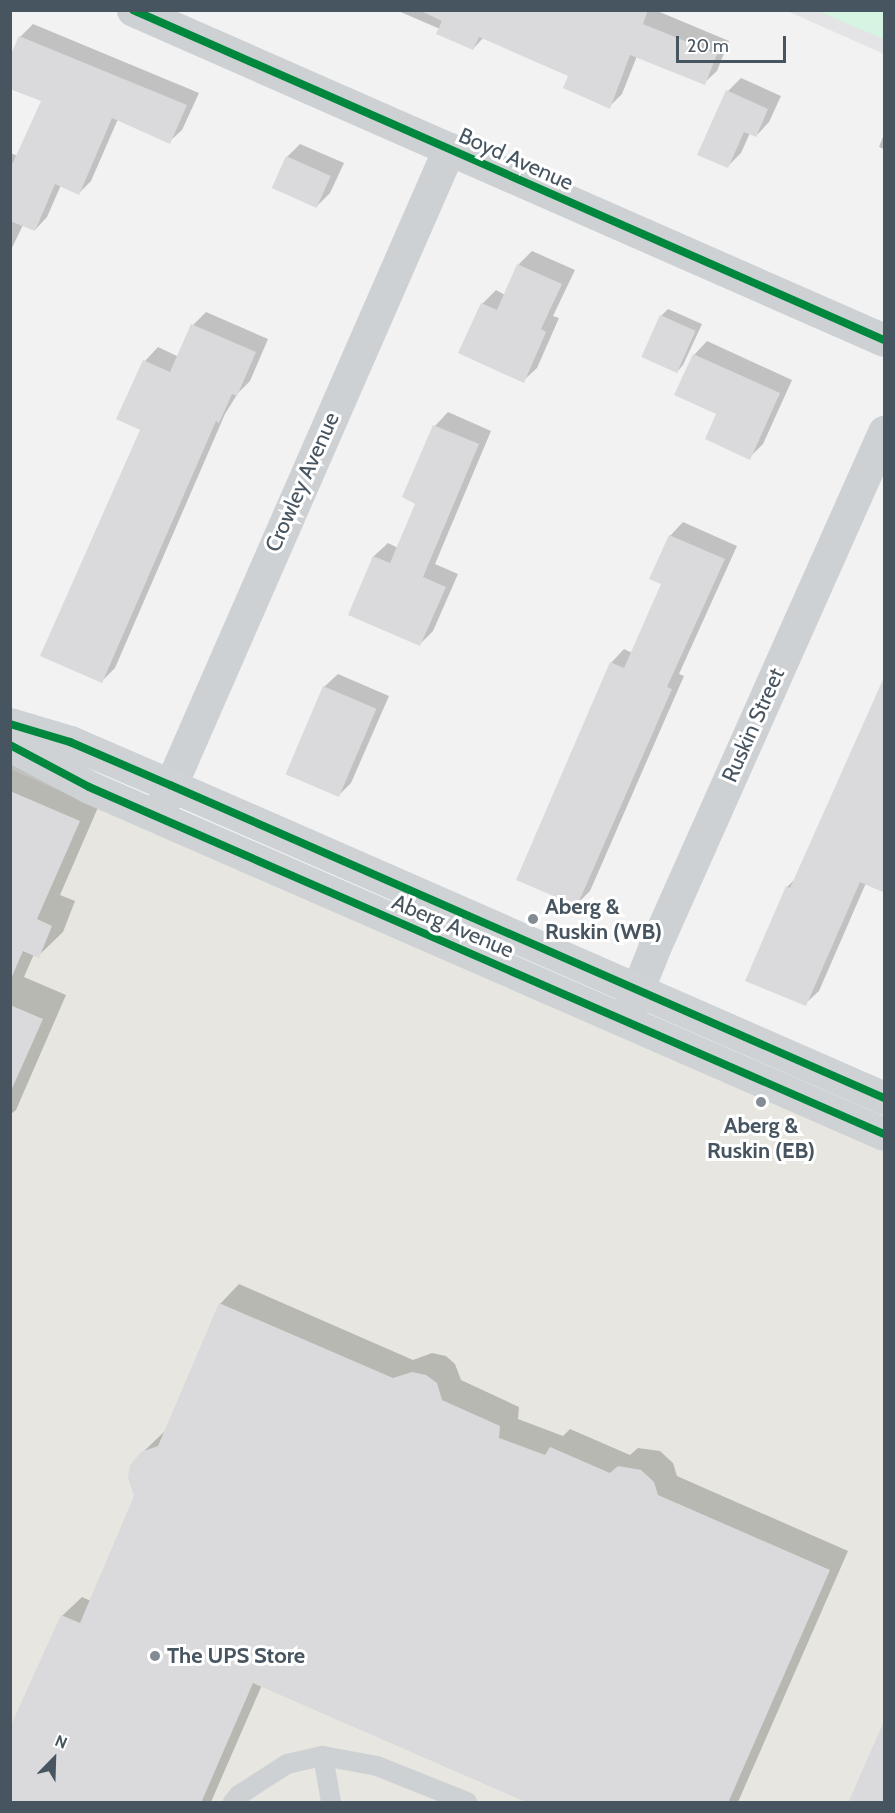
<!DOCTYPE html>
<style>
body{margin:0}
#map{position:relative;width:895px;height:1813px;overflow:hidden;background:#f3f2f2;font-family:Cabin,sans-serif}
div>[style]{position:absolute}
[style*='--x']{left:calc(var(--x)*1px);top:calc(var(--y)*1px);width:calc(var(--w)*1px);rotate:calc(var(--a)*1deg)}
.commercial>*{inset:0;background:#e7e6e0}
.education>*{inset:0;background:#e4e3e5}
.green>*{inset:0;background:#d5f4e1}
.shadow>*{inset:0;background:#0003}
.building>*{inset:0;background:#dadadc;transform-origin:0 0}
.lane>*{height:20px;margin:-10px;padding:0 10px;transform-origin:10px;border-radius:10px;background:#ced1d3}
.street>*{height:33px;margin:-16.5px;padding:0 16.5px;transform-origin:16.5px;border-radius:16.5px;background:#ced1d3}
.secondary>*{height:33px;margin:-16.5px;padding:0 16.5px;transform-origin:16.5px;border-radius:16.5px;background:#ced2d5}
.cycleway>*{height:8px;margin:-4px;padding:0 4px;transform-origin:4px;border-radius:4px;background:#00873e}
.dots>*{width:16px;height:16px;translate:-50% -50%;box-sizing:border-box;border:3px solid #fff;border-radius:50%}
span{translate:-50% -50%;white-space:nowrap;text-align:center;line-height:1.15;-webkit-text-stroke:6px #fff;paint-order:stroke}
.street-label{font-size:22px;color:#475561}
.poi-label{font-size:22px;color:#475561;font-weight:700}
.left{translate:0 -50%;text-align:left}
.frame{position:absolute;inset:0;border:12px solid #475561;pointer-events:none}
.north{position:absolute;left:24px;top:1729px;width:60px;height:60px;-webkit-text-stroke:4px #fff;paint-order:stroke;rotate:23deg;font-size:16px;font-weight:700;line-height:24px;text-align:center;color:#475561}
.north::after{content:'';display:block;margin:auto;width:21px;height:27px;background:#475561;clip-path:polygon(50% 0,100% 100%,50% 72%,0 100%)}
.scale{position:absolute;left:676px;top:36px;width:110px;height:27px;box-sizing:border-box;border:3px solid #475561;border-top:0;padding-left:8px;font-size:18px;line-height:21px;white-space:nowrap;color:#475561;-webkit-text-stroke:4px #fff;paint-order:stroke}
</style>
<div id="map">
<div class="commercial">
<div style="clip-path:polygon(10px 769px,884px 1152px,884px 1802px,11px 1802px)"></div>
</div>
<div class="education">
<div style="clip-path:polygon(787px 11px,884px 11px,884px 54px)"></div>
</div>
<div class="green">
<div style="clip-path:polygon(817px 11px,884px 11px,884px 39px)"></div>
</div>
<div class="shadow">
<div style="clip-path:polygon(396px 10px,655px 10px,729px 41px,717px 71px,704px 83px,637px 56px,622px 94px,609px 107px,570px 75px,484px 37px,473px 49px,440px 29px)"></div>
<div style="clip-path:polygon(33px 24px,199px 93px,182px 130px,169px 142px,118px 119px,91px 181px,79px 193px,61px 185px,47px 217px,35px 230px,23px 225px,10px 252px,10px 153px,18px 156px,43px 101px,20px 37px)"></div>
<div style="clip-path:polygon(741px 78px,781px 96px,769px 122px,756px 136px,750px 133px,741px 153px,728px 166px,728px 91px)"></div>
<div style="clip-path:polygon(884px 134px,884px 149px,879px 147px)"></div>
<div style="clip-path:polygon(300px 144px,344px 163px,330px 193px,317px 206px,287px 157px)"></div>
<div style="clip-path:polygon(532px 251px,575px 270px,553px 316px,559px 318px,537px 368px,523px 381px,482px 304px,496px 290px,505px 295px,519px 264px)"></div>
<div style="clip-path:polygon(668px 309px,702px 324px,683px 365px,677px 372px,661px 316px)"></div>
<div style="clip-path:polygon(206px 312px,268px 339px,250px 381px,238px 393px,225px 414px,115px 668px,102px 681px,142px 429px,145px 361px,158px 347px,179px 357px,193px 325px)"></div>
<div style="clip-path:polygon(707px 341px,792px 380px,763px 444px,749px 458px,718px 414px,694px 355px)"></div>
<div style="clip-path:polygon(448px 412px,491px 431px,435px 564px,458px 574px,433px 631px,420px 644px,350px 614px,374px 556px,388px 543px,398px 548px,417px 503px,435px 426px)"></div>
<div style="clip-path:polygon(683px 522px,737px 546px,679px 674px,684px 676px,590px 891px,577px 904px,611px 663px,624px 649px,632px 653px,663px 584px,670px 536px)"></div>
<div style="clip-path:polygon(338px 674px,389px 696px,351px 783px,338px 796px,324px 687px)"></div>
<div style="clip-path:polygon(884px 693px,866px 883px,819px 991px,805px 1004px,787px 887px,795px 879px)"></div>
<div style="clip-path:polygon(10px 756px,103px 796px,60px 895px,75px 901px,63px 932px,38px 956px,34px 954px,24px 977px,66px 995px,16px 1110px,10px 1115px)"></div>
<div style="clip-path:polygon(239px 1284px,413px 1360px,432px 1353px,446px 1356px,455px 1364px,461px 1380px,519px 1407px,518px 1419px,563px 1436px,570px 1429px,630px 1455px,638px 1448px,660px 1451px,673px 1463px,677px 1476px,848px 1551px,738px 1802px,533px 1802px,262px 1685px,211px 1802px,10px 1802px,62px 1616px,82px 1597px,91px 1601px,136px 1496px,142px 1453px,165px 1431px,220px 1304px)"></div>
</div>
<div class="building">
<div style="clip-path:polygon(419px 10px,648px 10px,643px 24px,717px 54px,705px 85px,630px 55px,610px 109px,563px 88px,568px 76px,479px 37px,473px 50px,436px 34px,442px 21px)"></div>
<div style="clip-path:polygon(19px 36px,187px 105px,170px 144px,112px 118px,79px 195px,55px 184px,35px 231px,10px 221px,10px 169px,41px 101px,10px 89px,10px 56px)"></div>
<div style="clip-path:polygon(726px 90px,768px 109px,756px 137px,744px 132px,728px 168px,697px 155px)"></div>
<div style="left:286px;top:156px;width:49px;height:35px;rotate:24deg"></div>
<div style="clip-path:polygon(517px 264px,562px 284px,541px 329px,546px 332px,524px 383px,458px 353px,481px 303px,497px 310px)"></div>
<div style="left:660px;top:315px;width:39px;height:46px;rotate:24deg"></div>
<div style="clip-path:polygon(191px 324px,256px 352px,237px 396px,232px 394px,219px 423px,216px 421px,102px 683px,40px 656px,140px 430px,116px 419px,143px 360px,170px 372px)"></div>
<div style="clip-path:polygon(693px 354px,780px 393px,750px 460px,705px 439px,716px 414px,674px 395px)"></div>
<div style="clip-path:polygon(433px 425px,479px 444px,423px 577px,446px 587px,420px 646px,348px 615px,373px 556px,390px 563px,415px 504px,402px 497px)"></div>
<div style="clip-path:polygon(669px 535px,725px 559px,667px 687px,672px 689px,577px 906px,516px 880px,610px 662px,624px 668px,661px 584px,649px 579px)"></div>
<div style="clip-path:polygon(885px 675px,885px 893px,860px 882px,806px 1006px,745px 981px,786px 886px,790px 888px)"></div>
<div style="left:323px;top:686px;width:58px;height:96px;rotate:23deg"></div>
<div style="clip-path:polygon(10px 791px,80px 821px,37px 919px,52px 926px,39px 958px,23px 951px,10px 981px)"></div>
<div style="clip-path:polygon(10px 1005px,43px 1019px,10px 1093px)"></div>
<div style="clip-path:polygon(219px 1303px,393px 1378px,412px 1372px,426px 1375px,437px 1383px,442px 1400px,500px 1426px,499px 1438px,545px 1455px,550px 1447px,610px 1473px,618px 1466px,641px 1470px,654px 1482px,658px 1495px,830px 1570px,728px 1803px,528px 1803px,253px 1683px,201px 1803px,10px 1803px,10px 1727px,61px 1615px,80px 1623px,134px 1496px,128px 1478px,130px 1465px,141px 1452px,158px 1446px)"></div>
<div style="clip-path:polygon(885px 1719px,885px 1803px,848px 1803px)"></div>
</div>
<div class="lane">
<div style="--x:323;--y:1756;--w:47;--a:80.1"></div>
<div style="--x:233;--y:1802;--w:9;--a:-49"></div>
<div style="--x:239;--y:1795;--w:57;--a:-32.9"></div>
<div style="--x:287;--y:1764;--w:37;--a:-13"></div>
<div style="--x:323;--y:1756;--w:55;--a:10.5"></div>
<div style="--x:377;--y:1766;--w:97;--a:21.8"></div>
</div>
<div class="street">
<div style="--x:133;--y:10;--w:820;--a:23.72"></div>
<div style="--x:159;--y:812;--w:724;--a:-66.38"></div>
<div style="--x:627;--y:1016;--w:75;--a:-68.2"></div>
<div style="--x:655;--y:946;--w:563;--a:-65.99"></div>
</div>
<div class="secondary">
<div style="--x:10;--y:724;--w:63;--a:16.7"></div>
<div style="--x:70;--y:742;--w:109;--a:23.3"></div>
<div style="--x:170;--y:785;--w:780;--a:23.67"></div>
<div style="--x:10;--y:745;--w:89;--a:28"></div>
<div style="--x:89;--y:787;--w:867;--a:23.58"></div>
</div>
<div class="cycleway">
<div style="--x:133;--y:10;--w:820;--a:23.72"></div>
<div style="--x:10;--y:724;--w:63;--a:16.7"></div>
<div style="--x:70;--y:742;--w:109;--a:23.3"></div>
<div style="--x:170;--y:785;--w:780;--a:23.67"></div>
<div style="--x:10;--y:745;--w:89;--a:28"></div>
<div style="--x:89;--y:787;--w:867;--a:23.58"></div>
</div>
<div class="dots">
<div style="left:533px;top:919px;background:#838c94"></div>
<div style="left:761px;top:1102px;background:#838c94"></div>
<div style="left:155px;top:1656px;background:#838c94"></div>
</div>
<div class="street-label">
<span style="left:516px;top:159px;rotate:24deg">Boyd Avenue</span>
<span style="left:302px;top:482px;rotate:-66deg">Crowley Avenue</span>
<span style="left:753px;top:725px;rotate:-66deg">Ruskin Street</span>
<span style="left:453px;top:926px;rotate:23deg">Aberg Avenue</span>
</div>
<div class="poi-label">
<span class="left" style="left:545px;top:919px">Aberg &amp;<br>Ruskin (WB)</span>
<span style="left:761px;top:1138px">Aberg &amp;<br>Ruskin (EB)</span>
<span class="left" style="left:167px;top:1656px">The UPS Store</span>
</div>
<div class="frame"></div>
<div class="north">N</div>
<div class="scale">20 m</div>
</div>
